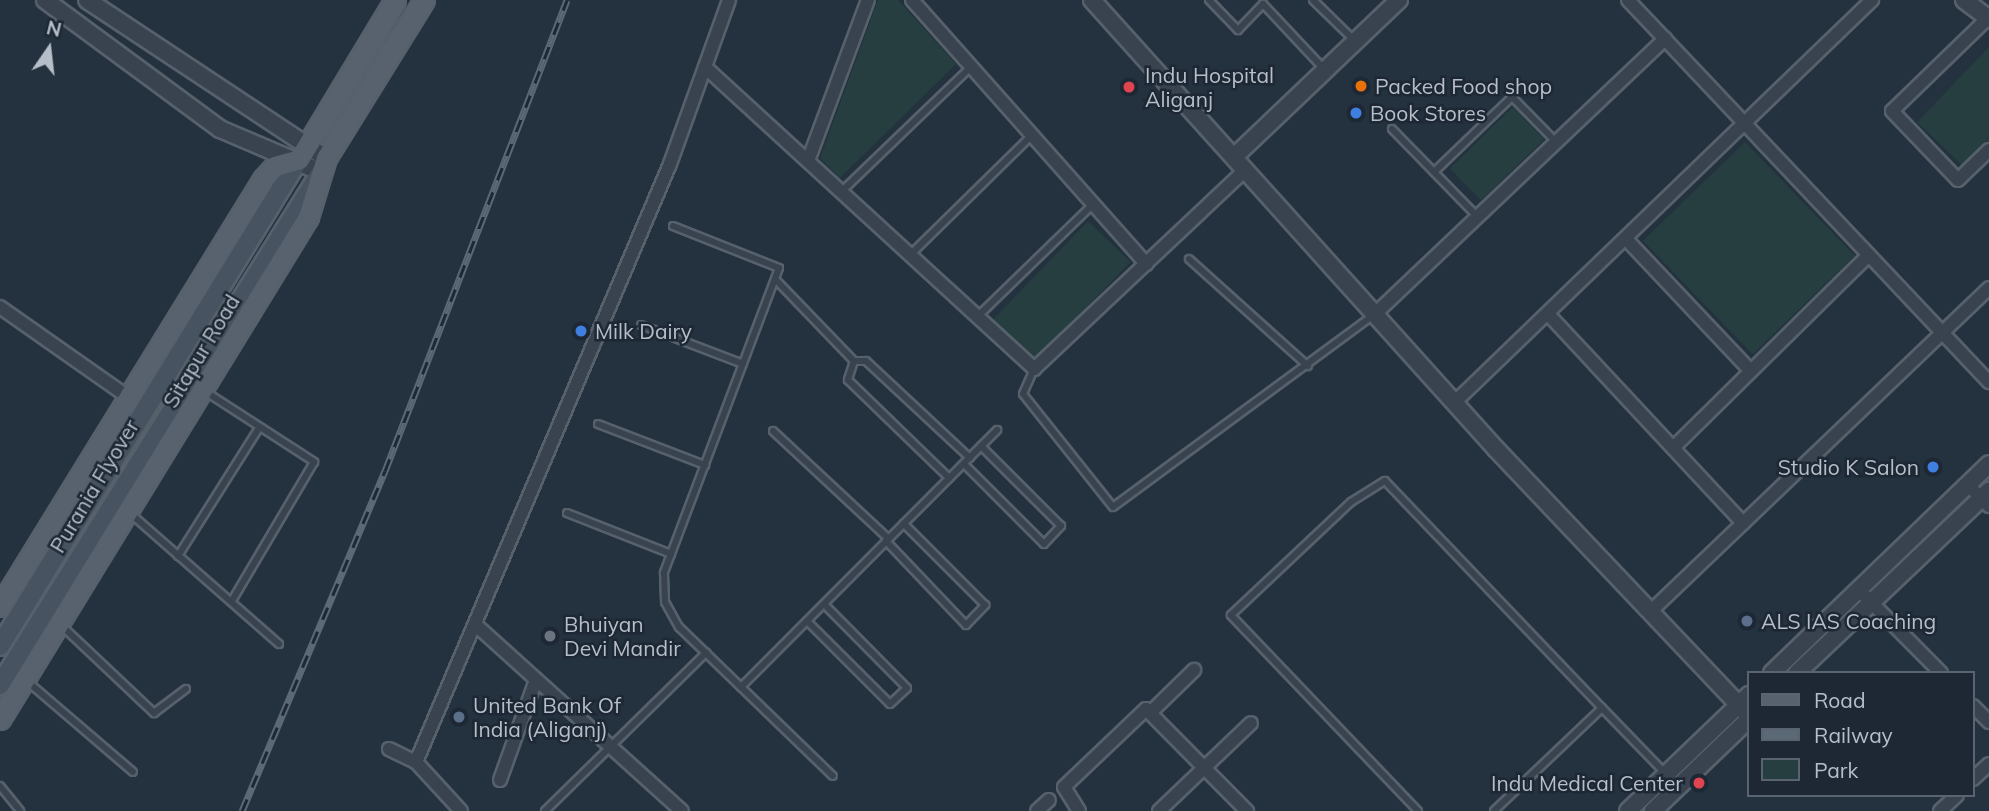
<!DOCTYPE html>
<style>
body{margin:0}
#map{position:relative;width:1989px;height:811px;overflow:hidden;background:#24313f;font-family:Mulish,sans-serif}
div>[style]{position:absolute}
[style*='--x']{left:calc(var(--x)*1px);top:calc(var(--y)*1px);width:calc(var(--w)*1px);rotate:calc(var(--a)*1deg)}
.green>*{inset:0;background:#263e40;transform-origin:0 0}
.roads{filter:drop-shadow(2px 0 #56616c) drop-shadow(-2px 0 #56616c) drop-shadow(0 2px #56616c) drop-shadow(0 -2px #56616c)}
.service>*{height:6px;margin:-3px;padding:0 3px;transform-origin:3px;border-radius:3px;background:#38434f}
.minor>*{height:12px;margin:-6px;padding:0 6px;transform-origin:6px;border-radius:6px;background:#38434f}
.tertiary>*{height:16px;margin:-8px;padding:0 8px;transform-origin:8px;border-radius:8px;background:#38434f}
.secondary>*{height:18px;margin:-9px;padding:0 9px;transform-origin:9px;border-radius:9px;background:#475361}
.primary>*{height:19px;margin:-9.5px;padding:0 9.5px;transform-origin:9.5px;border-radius:9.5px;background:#57626e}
.rail>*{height:7px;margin-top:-3.5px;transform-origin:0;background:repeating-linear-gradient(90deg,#1d2834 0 13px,#5b6875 0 26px);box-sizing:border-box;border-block:2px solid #5b6875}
.dots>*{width:19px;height:19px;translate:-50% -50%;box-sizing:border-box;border:4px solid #1d2834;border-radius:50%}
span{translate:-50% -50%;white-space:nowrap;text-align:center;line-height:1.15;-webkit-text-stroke:5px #1d2834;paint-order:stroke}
.poi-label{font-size:21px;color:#b5bec9}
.left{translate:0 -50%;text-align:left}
.right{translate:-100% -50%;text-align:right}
.street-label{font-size:21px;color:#b5bec9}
.legend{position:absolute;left:1747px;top:671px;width:228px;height:126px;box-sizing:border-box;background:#1d2834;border:2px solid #5a6470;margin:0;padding:9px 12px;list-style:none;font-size:21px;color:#b5bec9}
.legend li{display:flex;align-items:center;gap:14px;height:35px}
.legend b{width:35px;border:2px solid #5a6470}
.north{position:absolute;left:14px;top:14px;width:70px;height:70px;-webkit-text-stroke:5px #1d2834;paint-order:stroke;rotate:14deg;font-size:19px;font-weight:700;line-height:28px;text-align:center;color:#b5bec9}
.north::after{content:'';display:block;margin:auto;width:24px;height:32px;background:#b5bec9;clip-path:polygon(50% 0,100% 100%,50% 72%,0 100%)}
</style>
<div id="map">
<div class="green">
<div style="clip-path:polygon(878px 0,898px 0,956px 64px,840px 178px,820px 158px)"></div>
<div style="clip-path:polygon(1989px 47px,1989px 143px,1965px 168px,1917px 122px)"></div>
<div style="left:1513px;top:107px;width:45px;height:88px;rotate:46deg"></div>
<div style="left:1745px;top:142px;width:158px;height:142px;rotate:46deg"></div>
<div style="left:1088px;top:221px;width:59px;height:137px;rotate:44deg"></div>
</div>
<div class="roads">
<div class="service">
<div style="--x:1209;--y:0;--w:42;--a:46"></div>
<div style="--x:1238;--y:30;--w:36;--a:-46"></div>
<div style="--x:1263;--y:4;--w:89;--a:46.8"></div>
<div style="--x:1313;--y:0;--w:57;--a:44.3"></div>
<div style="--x:1392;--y:129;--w:123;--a:45.7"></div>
<div style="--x:1434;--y:172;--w:108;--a:-43.9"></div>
<div style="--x:1512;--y:97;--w:63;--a:45.6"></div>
<div style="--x:841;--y:192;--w:180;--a:-43.9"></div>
<div style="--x:673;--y:226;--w:114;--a:21.6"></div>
<div style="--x:779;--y:268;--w:326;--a:110.7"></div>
<div style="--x:664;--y:573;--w:29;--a:88"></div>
<div style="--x:665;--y:602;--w:29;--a:61"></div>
<div style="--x:679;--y:627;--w:214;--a:44.1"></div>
<div style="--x:910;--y:255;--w:171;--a:-44.5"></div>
<div style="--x:1189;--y:259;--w:160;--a:42"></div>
<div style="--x:775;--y:279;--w:114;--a:46.1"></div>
<div style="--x:854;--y:361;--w:12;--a:0"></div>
<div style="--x:866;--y:361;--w:142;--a:43"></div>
<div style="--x:977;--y:317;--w:162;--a:-44.2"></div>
<div style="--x:641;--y:325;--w:109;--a:20.9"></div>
<div style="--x:854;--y:361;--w:20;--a:108"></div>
<div style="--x:848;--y:380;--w:141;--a:44.1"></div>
<div style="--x:1034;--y:369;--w:27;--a:114"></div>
<div style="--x:1023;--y:394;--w:144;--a:51.5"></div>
<div style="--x:1113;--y:507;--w:323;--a:-36.4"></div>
<div style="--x:206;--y:392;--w:129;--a:32.9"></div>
<div style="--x:314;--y:462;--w:159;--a:120.6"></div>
<div style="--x:598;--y:424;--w:115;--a:21"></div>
<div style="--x:773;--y:431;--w:158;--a:43"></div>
<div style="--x:964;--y:464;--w:113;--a:45"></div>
<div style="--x:1044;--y:544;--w:25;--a:-47"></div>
<div style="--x:1061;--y:526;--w:113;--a:-135"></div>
<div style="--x:567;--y:513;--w:112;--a:21.5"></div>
<div style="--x:131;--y:514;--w:197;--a:41.3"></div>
<div style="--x:886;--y:541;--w:116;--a:46.4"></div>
<div style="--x:966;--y:625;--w:28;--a:-46"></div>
<div style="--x:985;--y:605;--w:115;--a:-135"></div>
<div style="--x:178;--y:556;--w:151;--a:-57.7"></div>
<div style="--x:807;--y:621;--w:117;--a:45"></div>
<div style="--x:890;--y:704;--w:23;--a:-43"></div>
<div style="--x:907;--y:688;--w:118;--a:-134.7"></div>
<div style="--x:62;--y:626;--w:127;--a:43.4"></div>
<div style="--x:154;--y:713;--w:40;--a:-37"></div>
<div style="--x:28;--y:682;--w:138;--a:40.6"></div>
<div style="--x:741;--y:687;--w:363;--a:-45.1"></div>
<div style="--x:1602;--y:708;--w:92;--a:45.9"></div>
<div style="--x:0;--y:786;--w:32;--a:51"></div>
<div style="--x:545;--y:811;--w:226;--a:-44.5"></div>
<div style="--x:1418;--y:811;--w:271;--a:-133.7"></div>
<div style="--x:1231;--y:615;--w:165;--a:-43.3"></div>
<div style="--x:1351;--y:502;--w:40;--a:-32"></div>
<div style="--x:1385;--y:481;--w:314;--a:46.3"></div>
<div style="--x:1602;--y:708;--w:149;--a:136.4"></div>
</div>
<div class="minor">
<div style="--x:912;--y:0;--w:353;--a:48.4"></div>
<div style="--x:1628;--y:0;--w:526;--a:46.62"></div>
<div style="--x:1989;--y:17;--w:135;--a:135.9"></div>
<div style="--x:1892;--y:111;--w:95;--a:46.3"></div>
<div style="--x:1958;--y:180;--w:43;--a:-44.1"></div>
<div style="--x:705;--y:67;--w:447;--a:42.5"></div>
<div style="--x:1034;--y:369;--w:290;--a:-43.3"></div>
<div style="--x:808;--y:161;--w:172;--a:-69.6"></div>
<div style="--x:1627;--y:240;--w:180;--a:46.6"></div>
<div style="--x:0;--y:307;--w:156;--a:35.1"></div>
<div style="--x:1375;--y:314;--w:400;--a:-43.5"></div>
<div style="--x:1548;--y:314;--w:286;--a:47"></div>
<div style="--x:1454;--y:403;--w:581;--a:-43.95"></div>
<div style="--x:1673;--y:448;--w:275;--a:-44.6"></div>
<div style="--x:1968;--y:485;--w:30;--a:45"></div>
<div style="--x:1858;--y:589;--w:118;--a:45.3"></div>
<div style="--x:1650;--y:612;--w:469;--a:-43.7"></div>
<div style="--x:477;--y:626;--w:276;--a:42.1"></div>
<div style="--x:1973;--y:706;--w:23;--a:45"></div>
<div style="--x:1152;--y:711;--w:59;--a:-44.3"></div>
<div style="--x:389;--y:749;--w:30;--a:26"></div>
<div style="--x:1973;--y:779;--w:22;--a:-43"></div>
<div style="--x:500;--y:780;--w:103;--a:-70.2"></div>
<div style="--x:461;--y:811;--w:67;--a:-132.6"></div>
<div style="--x:416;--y:762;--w:650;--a:-66.99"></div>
<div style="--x:670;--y:164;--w:174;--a:-70.2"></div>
<div style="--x:1037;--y:811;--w:16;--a:-43"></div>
<div style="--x:1079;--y:811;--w:28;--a:-122"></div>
<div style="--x:1064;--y:787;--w:113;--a:-43.6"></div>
<div style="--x:1146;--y:709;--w:144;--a:45.3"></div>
<div style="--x:1159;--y:811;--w:127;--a:-43.7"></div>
<div style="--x:1940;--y:811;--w:23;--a:-43"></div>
</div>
<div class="tertiary">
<div style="--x:45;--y:0;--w:217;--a:36.4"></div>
<div style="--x:220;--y:129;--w:110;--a:23.1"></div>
<div style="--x:87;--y:0;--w:287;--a:33.5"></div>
<div style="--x:1092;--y:0;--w:604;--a:48.02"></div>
<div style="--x:1496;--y:449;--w:368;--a:46.5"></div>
<div style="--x:1964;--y:0;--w:31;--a:37"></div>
<div style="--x:1234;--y:157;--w:228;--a:-43.6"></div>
<div style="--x:1772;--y:673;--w:301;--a:-43.9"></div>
<div style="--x:1797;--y:673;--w:265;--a:-43.5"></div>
<div style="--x:1628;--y:811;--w:168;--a:-43.8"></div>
<div style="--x:1653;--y:811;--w:133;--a:-43.8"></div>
</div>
<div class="secondary">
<div style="--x:0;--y:646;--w:571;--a:-58.45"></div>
<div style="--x:0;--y:685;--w:605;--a:-57.96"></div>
</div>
<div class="primary">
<div style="--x:0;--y:606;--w:501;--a:-58.37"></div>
<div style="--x:263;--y:179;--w:18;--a:-47"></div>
<div style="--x:275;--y:166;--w:25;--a:-16"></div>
<div style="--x:299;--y:159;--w:186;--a:-58.9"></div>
<div style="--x:0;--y:719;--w:589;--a:-58.47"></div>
<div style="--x:308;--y:217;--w:62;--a:-73"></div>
<div style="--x:326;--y:158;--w:186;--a:-58.2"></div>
</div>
</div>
<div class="rail">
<div style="--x:242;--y:811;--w:369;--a:-67.2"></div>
<div style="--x:385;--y:471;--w:505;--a:-68.87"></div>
</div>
<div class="dots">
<div style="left:1361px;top:86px;background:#e8710a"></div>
<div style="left:1129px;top:87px;background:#e0444e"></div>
<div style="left:1356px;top:113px;background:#3f7fe0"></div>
<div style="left:581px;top:331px;background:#3f7fe0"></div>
<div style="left:1933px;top:467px;background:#3f7fe0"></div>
<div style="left:1747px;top:621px;background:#5c6f8a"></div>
<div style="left:550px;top:636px;background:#6b7280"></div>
<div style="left:459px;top:717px;background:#5c6f8a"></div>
<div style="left:1699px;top:783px;background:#e0444e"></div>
</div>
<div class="poi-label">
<span class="left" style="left:1145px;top:87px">Indu Hospital<br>Aliganj</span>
<span class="left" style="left:1375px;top:86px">Packed Food shop</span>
<span class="left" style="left:1370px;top:113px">Book Stores</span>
<span class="left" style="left:595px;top:331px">Milk Dairy</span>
<span class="right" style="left:1919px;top:467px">Studio K Salon</span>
<span class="left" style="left:1761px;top:621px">ALS IAS Coaching</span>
<span class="left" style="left:564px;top:636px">Bhuiyan<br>Devi Mandir</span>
<span class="left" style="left:473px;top:717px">United Bank Of<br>India (Aliganj)</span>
<span class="right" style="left:1683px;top:783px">Indu Medical Center</span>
</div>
<div class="street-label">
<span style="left:201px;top:351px;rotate:-59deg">Sitapur Road</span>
<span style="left:94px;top:486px;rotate:-59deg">Purania Flyover</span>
</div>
<ul class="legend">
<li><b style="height:9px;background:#57626e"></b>Road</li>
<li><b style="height:9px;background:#5b6875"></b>Railway</li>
<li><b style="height:19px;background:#263e40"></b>Park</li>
</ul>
<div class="north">N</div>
</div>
